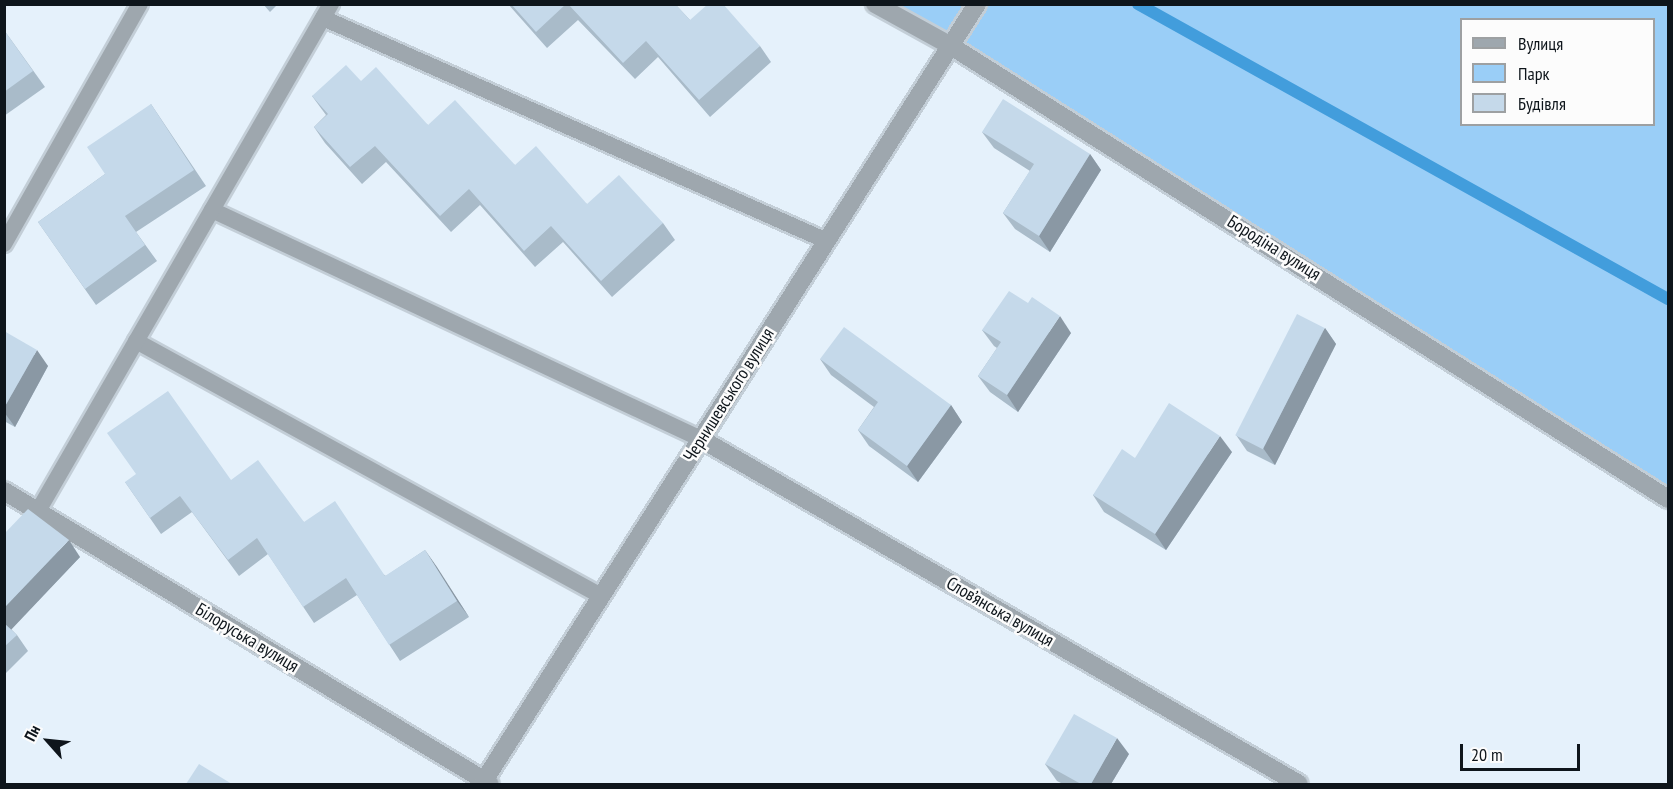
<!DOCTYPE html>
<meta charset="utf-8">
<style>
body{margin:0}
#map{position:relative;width:1673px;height:789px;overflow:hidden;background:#e5f1fb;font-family:"PT Sans Narrow",sans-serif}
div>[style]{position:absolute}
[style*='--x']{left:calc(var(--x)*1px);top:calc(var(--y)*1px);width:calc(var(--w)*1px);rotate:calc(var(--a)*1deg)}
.green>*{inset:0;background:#9acef7}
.stream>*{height:12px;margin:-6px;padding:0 6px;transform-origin:6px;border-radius:6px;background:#429ddc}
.roads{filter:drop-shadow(2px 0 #c3ced7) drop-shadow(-2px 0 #c3ced7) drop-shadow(0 2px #c3ced7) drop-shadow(0 -2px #c3ced7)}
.lane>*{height:16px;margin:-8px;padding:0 8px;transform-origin:8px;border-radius:8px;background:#9ea7ae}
.street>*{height:18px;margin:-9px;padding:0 9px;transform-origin:9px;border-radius:9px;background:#9ea7ae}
.wall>*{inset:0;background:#a9bbc9}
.shaded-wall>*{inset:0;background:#8a98a4}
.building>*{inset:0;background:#c5d9ea;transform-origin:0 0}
span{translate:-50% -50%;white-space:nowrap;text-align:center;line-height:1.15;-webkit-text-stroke:5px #fcfcfc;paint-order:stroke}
.street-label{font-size:18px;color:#0e151b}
.frame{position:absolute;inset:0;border:6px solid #0e151b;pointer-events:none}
.legend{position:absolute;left:1460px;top:18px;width:195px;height:108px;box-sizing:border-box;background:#fcfcfc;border:2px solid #9da0a2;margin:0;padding:8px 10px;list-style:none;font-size:18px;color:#0e151b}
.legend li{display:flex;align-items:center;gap:12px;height:30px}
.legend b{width:30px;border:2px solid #9da0a2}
.north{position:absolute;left:18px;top:711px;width:60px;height:60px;-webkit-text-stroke:4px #fcfcfc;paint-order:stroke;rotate:297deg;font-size:16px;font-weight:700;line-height:24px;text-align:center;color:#0e151b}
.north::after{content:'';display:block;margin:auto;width:21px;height:27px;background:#0e151b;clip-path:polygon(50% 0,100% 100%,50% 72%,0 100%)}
.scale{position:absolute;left:1460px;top:744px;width:120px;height:27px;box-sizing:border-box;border:3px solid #0e151b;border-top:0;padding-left:8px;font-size:18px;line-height:21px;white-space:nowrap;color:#0e151b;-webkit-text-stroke:4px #fcfcfc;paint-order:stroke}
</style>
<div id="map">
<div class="green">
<div style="clip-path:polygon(evenodd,877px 5px,1668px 5px,1668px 496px,877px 5px,1462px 20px,1654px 20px,1654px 124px,1462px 124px,1462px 20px)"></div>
</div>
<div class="stream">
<div style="--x:1138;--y:4;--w:607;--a:29.1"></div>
</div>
<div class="roads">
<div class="lane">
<div style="--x:323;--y:18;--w:551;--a:23.87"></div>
<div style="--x:212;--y:210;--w:540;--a:25.09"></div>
<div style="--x:4;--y:244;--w:276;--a:-60.5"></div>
<div style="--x:136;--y:341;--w:530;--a:28.74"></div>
<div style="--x:38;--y:511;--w:586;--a:-59.98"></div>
</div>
<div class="street">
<div style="--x:875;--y:4;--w:87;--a:28.9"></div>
<div style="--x:951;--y:46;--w:848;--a:32.28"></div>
<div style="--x:701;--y:439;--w:690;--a:29.98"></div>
<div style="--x:4;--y:491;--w:567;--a:31.08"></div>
<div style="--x:482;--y:784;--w:924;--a:-57.6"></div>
</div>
</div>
<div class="wall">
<div style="clip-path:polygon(263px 4px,278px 4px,270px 12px)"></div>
<div style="clip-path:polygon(508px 4px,675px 4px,690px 20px,760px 46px,771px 62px,710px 117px,658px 57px,635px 79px,578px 20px,547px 48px)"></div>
<div style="clip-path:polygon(4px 30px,45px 87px,4px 116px)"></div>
<div style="clip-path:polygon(361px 81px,428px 125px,515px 165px,587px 204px,663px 223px,675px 240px,612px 297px,563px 242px,535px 267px,480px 205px,451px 232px,386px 162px,362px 184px,325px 143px,314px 127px,326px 115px,312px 96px)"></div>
<div style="clip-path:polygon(151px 104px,206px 186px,136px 232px,157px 261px,96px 305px,38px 222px,105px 174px)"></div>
<div style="clip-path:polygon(982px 132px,1090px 154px,1101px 170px,1050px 252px,1015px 229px,1003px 213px,1030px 171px,994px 148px)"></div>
<div style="clip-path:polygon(1325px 328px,1336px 344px,1275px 465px,1247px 451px,1236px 435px)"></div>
<div style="clip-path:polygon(982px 330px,1071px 333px,1018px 412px,990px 392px,978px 376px,997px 348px,994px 346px)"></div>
<div style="clip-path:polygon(4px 331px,48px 366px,15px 427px,4px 421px)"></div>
<div style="clip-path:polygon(820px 359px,951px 405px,962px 422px,918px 482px,869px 446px,858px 430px,874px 407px,831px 375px)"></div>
<div style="clip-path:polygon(1232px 452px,1166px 550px,1104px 512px,1093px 495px,1135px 458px)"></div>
<div style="clip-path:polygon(231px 480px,304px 522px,386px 576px,425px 550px,469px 617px,400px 661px,357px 595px,314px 623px,268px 554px,239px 576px,192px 512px,161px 534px,125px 482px)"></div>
<div style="clip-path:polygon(4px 534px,80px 557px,11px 629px,17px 635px,28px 651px,4px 675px)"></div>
<div style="clip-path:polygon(1129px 754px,1111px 784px,1063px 784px,1057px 781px,1045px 764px)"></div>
</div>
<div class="shaded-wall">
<div style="clip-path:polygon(1090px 154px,1101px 170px,1050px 252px,1039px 236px)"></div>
<div style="clip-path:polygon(1060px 316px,1071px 333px,1018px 412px,1007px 395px)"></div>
<div style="clip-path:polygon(1325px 328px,1336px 344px,1275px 465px,1263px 448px)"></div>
<div style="clip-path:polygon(37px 350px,48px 366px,15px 427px,4px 412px,4px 408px)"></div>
<div style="clip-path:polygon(951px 405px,962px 422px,918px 482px,907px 466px)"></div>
<div style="clip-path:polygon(1220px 436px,1232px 452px,1166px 550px,1155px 534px)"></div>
<div style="clip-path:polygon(69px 540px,80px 557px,9px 632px,4px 626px,4px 608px)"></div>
<div style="clip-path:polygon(425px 550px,437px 567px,469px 617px,457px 601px)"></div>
<div style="clip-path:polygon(1117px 738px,1129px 754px,1111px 784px,1091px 784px)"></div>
</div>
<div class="building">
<div style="clip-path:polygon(511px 4px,566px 4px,536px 32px)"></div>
<div style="clip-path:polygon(568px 4px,675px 4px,690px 20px,708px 4px,723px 4px,760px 46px,699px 100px,646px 41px,623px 63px)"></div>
<div style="clip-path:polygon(4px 30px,33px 71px,4px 92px)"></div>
<div style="clip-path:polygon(346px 65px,361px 81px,376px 67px,428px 125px,455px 100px,515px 165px,536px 146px,587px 204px,619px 175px,663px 223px,601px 281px,551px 226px,524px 251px,469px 189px,440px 216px,375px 146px,350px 167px,314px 127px,328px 114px,312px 96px)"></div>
<div style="clip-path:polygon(1003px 99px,1090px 154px,1039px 236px,1003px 213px,1034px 164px,982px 132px)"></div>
<div style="clip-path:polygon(151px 104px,194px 170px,125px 216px,145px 245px,85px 289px,38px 222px,105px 174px,87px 147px)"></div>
<div style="clip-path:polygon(1009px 291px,1028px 303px,1032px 297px,1060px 316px,1007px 395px,978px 376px,1001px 342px,982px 330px)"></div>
<div style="left:1297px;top:314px;width:31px;height:136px;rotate:27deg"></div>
<div style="clip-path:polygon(844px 327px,951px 405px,907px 466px,858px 430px,878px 402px,820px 359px)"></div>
<div style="clip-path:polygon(4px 331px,37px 350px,4px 408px)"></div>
<div style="clip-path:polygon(168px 391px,231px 480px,258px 460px,304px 522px,335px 501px,385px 576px,425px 550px,457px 601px,389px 645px,346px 578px,303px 607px,257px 538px,228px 560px,180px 496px,150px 518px,125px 482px,136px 474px,107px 433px)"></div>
<div style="clip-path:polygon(1169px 403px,1220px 436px,1155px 534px,1093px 495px,1122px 449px,1135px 458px)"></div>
<div style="clip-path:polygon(28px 509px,69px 540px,4px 608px,4px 534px)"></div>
<div style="clip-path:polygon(4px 623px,17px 635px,4px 647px)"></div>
<div style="clip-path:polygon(1074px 714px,1117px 738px,1091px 784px,1081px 784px,1045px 764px)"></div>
<div style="clip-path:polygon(199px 764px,232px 784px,186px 784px)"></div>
</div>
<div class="street-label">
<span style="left:1274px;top:248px;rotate:32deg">Бородіна вулиця</span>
<span style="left:729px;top:395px;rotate:-58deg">Чернишевського вулиця</span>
<span style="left:1000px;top:612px;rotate:30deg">Слов’янська вулиця</span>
<span style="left:247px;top:638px;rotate:31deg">Білоруська вулиця</span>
</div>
<div class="frame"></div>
<ul class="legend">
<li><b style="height:8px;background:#9ea7ae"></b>Вулиця</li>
<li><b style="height:16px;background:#9acef7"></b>Парк</li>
<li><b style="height:16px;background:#c5d9ea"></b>Будівля</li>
</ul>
<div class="north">Пн</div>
<div class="scale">20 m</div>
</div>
